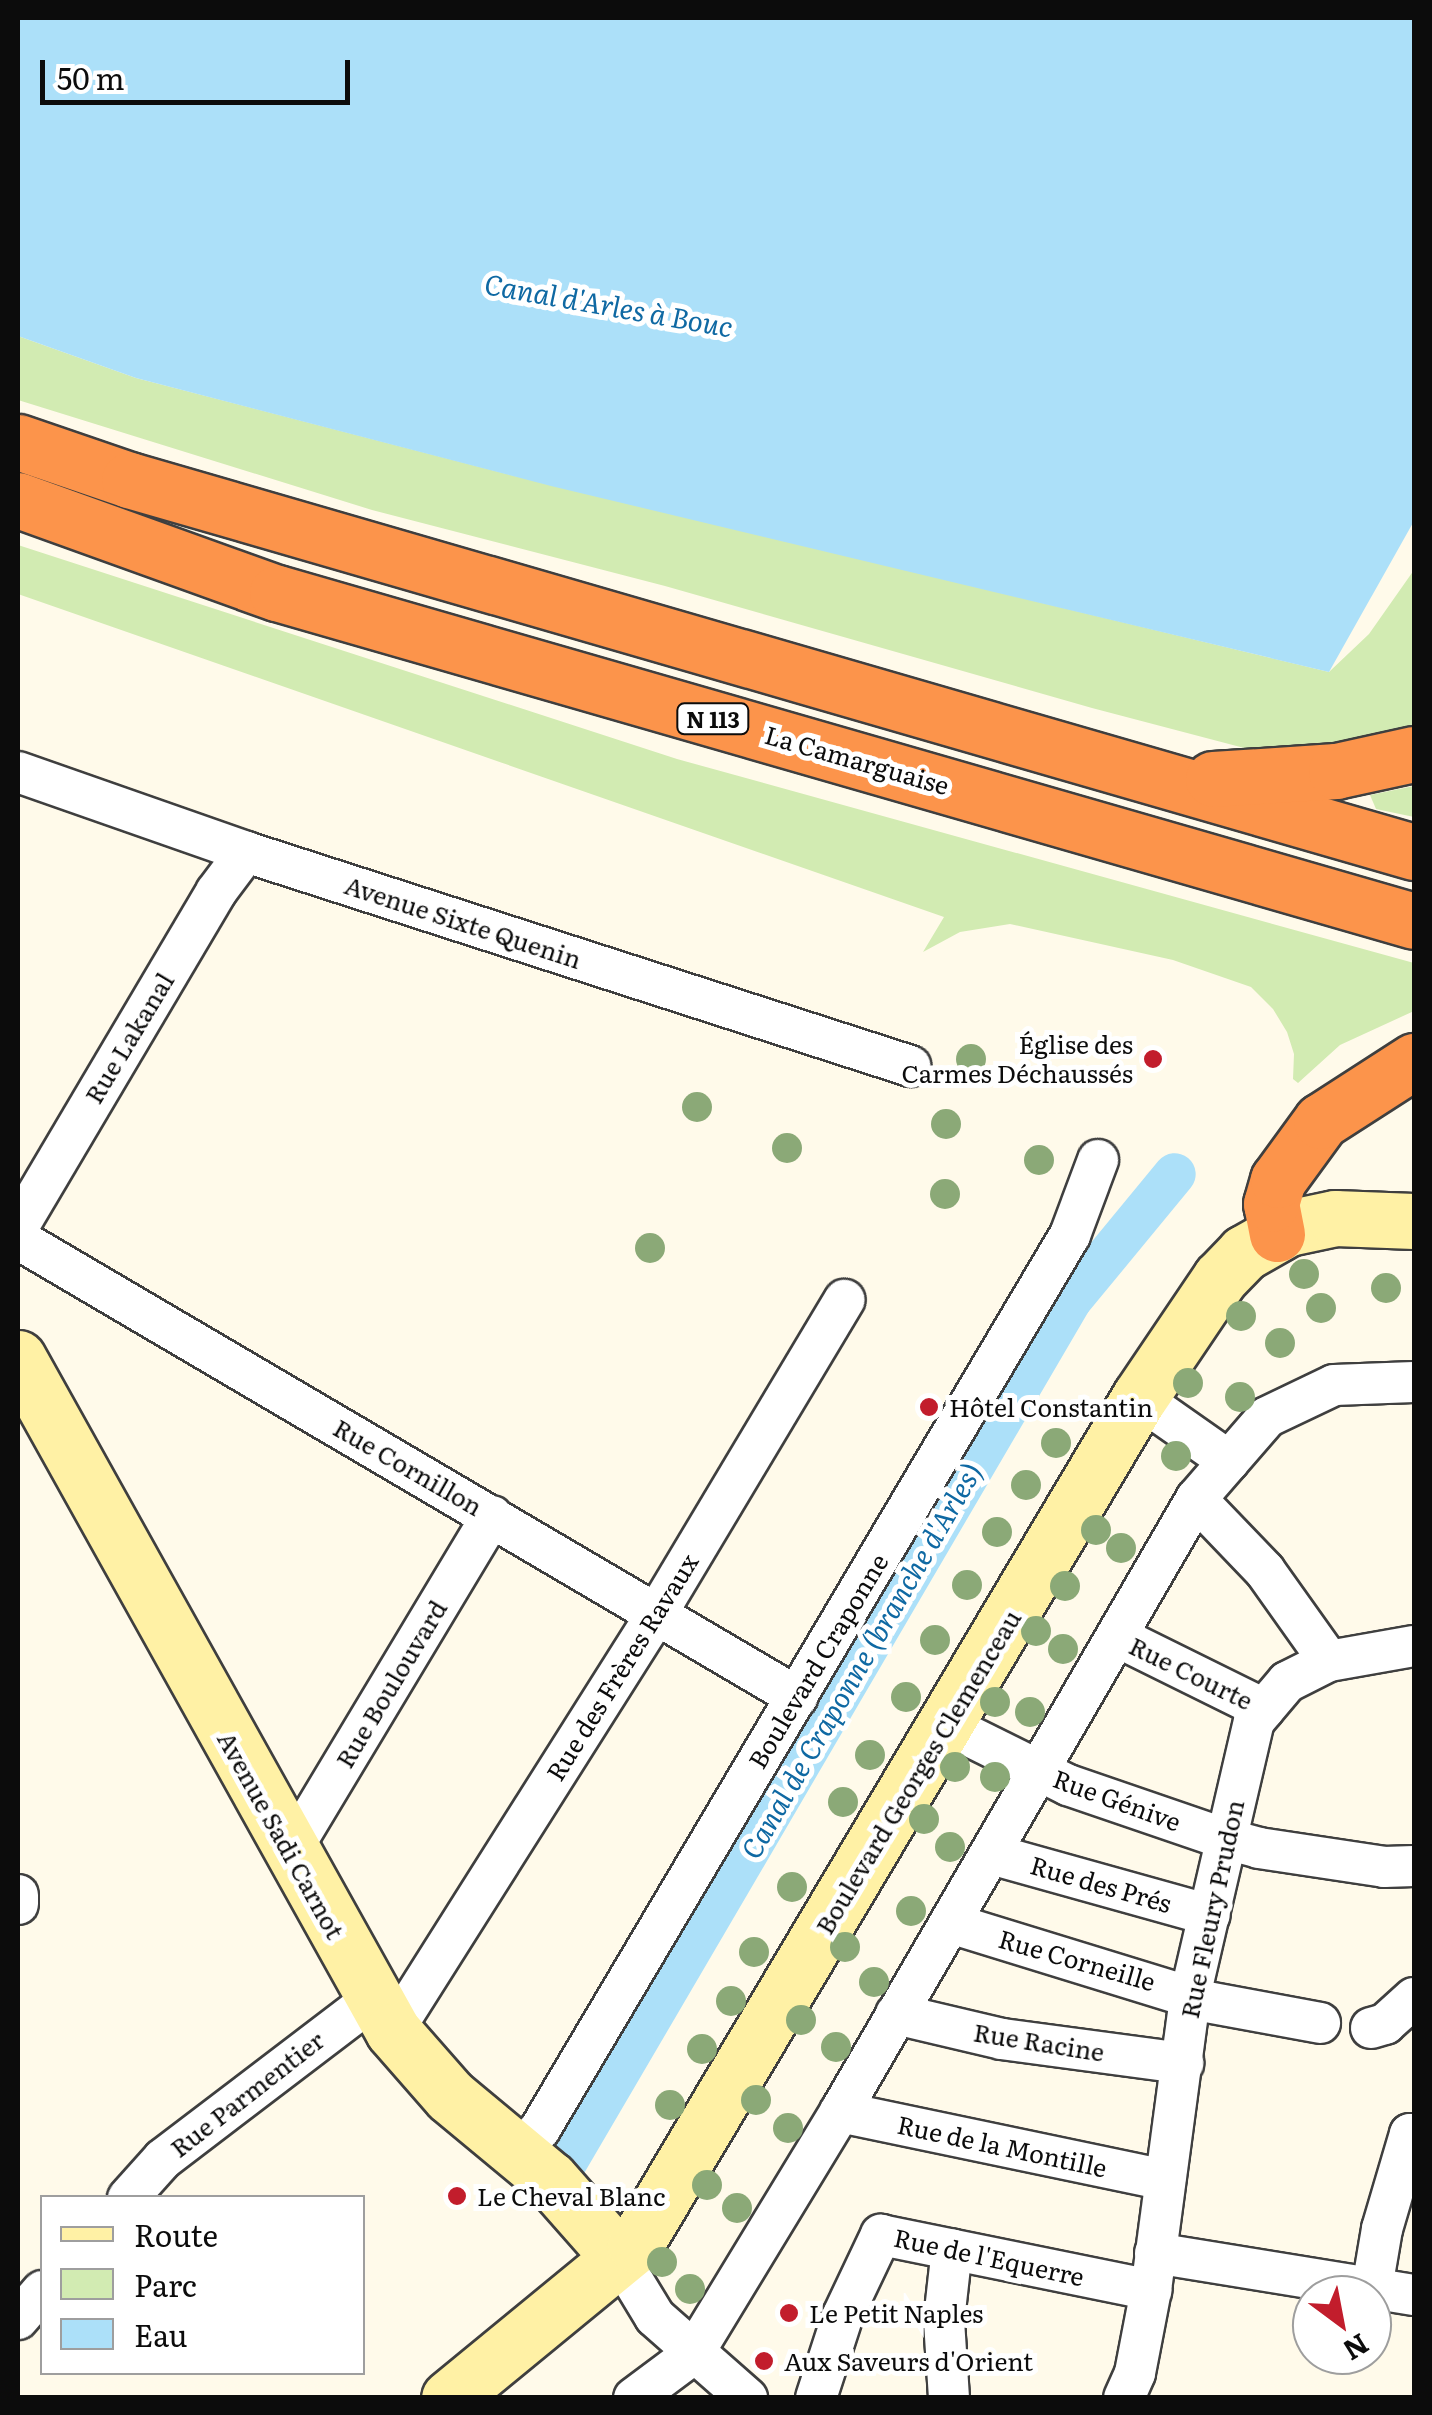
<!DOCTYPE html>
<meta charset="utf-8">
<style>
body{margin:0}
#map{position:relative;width:1432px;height:2415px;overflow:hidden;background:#fffaea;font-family:Literata,serif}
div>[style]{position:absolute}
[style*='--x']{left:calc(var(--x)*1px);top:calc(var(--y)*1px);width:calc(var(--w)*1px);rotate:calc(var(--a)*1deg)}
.green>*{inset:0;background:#d2ebb2}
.water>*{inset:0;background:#ace0f9}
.canal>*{height:42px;margin:-21px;padding:0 21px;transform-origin:21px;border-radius:21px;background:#ace0f9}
.roads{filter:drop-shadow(2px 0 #3f3f3f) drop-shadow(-2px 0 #3f3f3f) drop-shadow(0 2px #3f3f3f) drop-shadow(0 -2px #3f3f3f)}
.street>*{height:40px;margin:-20px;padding:0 20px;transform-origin:20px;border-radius:20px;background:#fff}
.secondary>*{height:55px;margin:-27.5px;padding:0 27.5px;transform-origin:27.5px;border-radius:27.5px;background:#fff1a5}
.highway>*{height:55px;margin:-27.5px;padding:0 27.5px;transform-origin:27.5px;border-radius:27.5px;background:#fc944b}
.trees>*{width:30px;height:30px;margin:-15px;border-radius:50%;background:#8ba977}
.dots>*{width:28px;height:28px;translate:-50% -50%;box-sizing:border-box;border:5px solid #fff;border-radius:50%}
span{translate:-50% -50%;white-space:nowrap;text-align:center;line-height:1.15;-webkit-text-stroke:10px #fff;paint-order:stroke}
.shield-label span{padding:2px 8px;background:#fff;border:2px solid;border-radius:8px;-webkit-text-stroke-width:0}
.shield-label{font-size:22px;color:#0c0c0c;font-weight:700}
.street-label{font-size:25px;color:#0c0c0c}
.poi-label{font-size:25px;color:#0c0c0c}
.right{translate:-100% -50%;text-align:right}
.left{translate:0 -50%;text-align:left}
.water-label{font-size:28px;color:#0f69a3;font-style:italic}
.frame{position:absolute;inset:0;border:20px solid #0c0c0c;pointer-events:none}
.legend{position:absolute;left:40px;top:2195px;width:325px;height:180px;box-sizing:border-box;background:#fff;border:2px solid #9e9e9e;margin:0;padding:12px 18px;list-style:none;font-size:30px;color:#0c0c0c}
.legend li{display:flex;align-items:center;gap:20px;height:50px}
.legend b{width:50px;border:2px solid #9e9e9e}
.north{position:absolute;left:1292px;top:2275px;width:100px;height:100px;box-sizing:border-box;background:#fff;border:2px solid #9e9e9e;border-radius:50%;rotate:148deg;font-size:28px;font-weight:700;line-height:40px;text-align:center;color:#0c0c0c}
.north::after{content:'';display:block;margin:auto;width:35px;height:45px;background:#c21d2c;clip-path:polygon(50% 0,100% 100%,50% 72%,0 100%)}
.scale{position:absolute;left:40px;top:60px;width:310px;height:45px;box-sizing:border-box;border:5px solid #0c0c0c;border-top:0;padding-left:12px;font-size:30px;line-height:35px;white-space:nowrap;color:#0c0c0c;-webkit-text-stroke:8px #fff;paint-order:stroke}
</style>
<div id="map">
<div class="green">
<div style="clip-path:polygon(18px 336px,136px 378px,511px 475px,1329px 672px,1369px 634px,1414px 570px,1414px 735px,1267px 754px,1092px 708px,665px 586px,372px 510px,18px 400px)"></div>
<div style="clip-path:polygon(18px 545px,677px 759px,1414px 963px,1414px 1011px,1340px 1045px,1298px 1083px,1293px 1079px,1294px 1054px,1287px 1032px,1273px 1009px,1251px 987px,1173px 960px,1010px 924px,960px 932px,923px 952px,944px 917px,18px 594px)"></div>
<div style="clip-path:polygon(1414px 786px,1414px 817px,1376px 809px,1370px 795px)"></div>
</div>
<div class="water">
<div style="clip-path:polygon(18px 18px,1414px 18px,1414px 521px,1329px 672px,551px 486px,136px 378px,18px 336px)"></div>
</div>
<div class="canal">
<div style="--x:567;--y:2161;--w:998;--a:-59.66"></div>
<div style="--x:1071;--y:1300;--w:163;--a:-50.5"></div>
</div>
<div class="roads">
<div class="street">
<div style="--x:18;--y:772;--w:242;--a:19.3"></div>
<div style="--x:246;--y:852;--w:698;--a:17.86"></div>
<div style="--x:18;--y:1227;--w:389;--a:-59.4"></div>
<div style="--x:216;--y:892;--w:50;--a:-53.1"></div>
<div style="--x:18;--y:1239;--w:904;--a:30.45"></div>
<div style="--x:1139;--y:1398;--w:110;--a:35"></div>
<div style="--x:1196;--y:1499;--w:100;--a:46.2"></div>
<div style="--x:1265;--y:1571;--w:110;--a:54.6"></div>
<div style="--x:1118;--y:1637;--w:163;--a:26.3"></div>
<div style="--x:947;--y:1725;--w:135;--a:26.4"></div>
<div style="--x:1068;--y:1785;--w:167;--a:18.9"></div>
<div style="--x:1226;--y:1839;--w:34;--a:15"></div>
<div style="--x:1259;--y:1848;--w:126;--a:8.6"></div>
<div style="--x:1384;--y:1867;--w:30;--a:-2"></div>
<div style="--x:290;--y:1852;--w:392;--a:-59"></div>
<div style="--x:991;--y:1854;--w:227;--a:15.6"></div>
<div style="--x:18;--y:1895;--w:9;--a:90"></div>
<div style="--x:950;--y:1923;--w:269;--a:17.1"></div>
<div style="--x:1207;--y:2002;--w:115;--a:10.5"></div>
<div style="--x:896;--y:2014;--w:109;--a:13.3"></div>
<div style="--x:1002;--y:2039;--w:183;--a:7.6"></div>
<div style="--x:1371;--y:2028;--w:15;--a:-16"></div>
<div style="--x:1385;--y:2024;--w:39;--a:-42"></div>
<div style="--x:393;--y:2031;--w:494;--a:-57.7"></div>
<div style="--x:657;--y:1613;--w:365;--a:-59.1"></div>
<div style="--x:840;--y:2112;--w:332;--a:11.8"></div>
<div style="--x:520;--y:2151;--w:30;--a:-48"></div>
<div style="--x:540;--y:2129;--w:1039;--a:-59.34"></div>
<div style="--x:1070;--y:1235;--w:80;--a:-69.5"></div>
<div style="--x:128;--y:2198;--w:52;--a:-48.1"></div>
<div style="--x:163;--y:2159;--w:264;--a:-37.3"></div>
<div style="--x:1155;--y:2253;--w:262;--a:9.2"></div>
<div style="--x:618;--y:2256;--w:71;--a:58.8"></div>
<div style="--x:655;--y:2317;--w:123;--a:41.4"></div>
<div style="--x:1372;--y:2288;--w:60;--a:-80.4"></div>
<div style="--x:1382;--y:2229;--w:99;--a:-73.6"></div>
<div style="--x:1410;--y:2134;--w:4;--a:27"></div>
<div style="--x:18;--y:2319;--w:37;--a:-49"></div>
<div style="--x:634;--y:2398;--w:74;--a:-36.7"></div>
<div style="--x:693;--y:2354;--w:283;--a:-58.7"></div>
<div style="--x:840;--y:2112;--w:709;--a:-59.85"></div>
<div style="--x:1196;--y:1499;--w:108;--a:-49.1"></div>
<div style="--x:1267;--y:1417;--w:74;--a:-25.5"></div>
<div style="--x:1334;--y:1385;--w:80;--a:-2.1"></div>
<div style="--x:816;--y:2398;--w:87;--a:-72"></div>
<div style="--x:843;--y:2315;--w:89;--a:-64.6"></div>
<div style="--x:881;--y:2235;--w:276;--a:11.5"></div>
<div style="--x:949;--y:2398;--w:78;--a:-93.7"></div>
<div style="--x:944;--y:2320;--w:71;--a:-83.6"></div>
<div style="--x:1124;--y:2398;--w:27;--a:-66"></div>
<div style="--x:1135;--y:2373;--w:85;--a:-79.1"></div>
<div style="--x:1151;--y:2290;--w:297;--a:-82.4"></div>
<div style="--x:1190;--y:1996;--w:282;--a:-76.9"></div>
<div style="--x:1254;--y:1721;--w:51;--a:-49.8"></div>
<div style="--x:1287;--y:1682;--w:47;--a:-26.6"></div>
<div style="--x:1329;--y:1661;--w:86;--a:-10"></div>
</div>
<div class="secondary">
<div style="--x:18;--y:1358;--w:770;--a:60.87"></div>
<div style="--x:393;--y:2031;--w:86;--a:48.8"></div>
<div style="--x:450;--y:2096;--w:130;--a:39.7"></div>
<div style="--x:550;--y:2179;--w:103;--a:48.6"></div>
<div style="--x:449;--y:2398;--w:241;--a:-39.4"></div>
<div style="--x:635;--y:2245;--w:986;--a:-59.25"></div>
<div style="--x:1139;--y:1398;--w:145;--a:-56"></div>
<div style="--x:1220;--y:1278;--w:35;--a:-46"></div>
<div style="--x:1244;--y:1253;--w:51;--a:-29.6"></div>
<div style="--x:1288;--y:1228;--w:48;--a:-12"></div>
<div style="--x:1335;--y:1218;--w:79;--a:2.2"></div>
</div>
<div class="highway">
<div style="--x:18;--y:442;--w:117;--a:18.9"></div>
<div style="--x:129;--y:480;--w:1338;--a:16.15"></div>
<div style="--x:18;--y:500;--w:275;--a:19.8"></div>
<div style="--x:277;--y:593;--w:1183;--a:16.09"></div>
<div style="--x:1213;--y:779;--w:123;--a:-3.7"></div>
<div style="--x:1336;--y:771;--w:80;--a:-12.3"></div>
<div style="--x:1277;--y:1234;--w:31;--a:-101"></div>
<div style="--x:1271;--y:1204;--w:25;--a:-74"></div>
<div style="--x:1278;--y:1180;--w:73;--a:-53.9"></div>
<div style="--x:1321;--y:1121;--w:111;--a:-32.8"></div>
</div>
</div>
<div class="trees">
<div style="left:971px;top:1059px"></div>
<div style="left:697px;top:1107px"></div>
<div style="left:946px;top:1124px"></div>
<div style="left:787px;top:1148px"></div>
<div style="left:1039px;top:1160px"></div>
<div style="left:945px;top:1194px"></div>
<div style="left:650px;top:1248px"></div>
<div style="left:1304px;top:1274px"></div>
<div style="left:1386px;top:1288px"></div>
<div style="left:1321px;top:1308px"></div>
<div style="left:1241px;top:1316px"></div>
<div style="left:1280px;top:1343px"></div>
<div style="left:1188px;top:1383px"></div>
<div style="left:1240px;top:1397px"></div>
<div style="left:1056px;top:1443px"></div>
<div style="left:1176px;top:1456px"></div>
<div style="left:1026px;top:1485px"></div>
<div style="left:1096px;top:1530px"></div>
<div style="left:997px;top:1532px"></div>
<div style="left:1121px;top:1548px"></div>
<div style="left:967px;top:1585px"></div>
<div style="left:1065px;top:1586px"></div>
<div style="left:1036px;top:1631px"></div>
<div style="left:935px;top:1640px"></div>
<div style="left:1063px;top:1649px"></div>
<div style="left:906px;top:1697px"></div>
<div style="left:995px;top:1702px"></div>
<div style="left:1030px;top:1712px"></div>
<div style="left:870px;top:1755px"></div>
<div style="left:955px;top:1767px"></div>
<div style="left:995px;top:1777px"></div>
<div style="left:843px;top:1802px"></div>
<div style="left:924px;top:1819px"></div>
<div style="left:950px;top:1847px"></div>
<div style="left:792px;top:1887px"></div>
<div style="left:911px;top:1911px"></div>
<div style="left:845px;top:1947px"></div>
<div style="left:754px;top:1952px"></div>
<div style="left:874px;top:1982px"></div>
<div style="left:731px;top:2001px"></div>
<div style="left:801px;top:2020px"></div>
<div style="left:836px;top:2047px"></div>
<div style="left:702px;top:2049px"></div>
<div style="left:756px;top:2100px"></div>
<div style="left:670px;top:2105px"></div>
<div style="left:788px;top:2128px"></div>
<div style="left:707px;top:2185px"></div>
<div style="left:737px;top:2208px"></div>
<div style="left:662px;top:2262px"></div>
<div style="left:690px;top:2289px"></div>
</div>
<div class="dots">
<div style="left:1153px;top:1059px;background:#c21d2c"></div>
<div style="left:929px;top:1407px;background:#c21d2c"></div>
<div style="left:457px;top:2196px;background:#c21d2c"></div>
<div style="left:789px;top:2313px;background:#c21d2c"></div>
<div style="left:764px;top:2361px;background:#c21d2c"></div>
</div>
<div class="shield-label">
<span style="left:713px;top:719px">N 113</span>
</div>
<div class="street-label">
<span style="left:857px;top:760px;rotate:16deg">La Camarguaise</span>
<span style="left:463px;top:922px;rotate:18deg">Avenue Sixte Quenin</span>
<span style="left:129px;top:1038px;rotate:-59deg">Rue Lakanal</span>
<span style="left:408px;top:1467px;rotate:30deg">Rue Cornillon</span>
<span style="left:818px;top:1661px;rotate:-59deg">Boulevard Craponne</span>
<span style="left:622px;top:1667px;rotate:-58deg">Rue des Frères Ravaux</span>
<span style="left:1191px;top:1673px;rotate:26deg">Rue Courte</span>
<span style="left:391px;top:1684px;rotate:-59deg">Rue Boulouvard</span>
<span style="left:918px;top:1772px;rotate:-59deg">Boulevard Georges Clemenceau</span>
<span style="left:1117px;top:1800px;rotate:20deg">Rue Génive</span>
<span style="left:281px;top:1835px;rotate:61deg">Avenue Sadi Carnot</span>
<span style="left:1101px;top:1884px;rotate:16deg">Rue des Prés</span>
<span style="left:1212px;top:1909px;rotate:-78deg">Rue Fleury Prudon</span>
<span style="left:1077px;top:1960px;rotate:16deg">Rue Corneille</span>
<span style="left:1039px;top:2042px;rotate:9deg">Rue Racine</span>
<span style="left:247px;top:2094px;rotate:-38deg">Rue Parmentier</span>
<span style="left:1002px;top:2146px;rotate:12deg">Rue de la Montille</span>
<span style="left:989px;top:2257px;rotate:12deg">Rue de l'Equerre</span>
</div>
<div class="poi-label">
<span class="right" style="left:1133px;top:1059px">Église des<br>Carmes Déchaussés</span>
<span class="left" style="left:949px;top:1407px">Hôtel Constantin</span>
<span class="left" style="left:477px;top:2196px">Le Cheval Blanc</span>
<span class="left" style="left:809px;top:2313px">Le Petit Naples</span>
<span class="left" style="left:784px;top:2361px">Aux Saveurs d'Orient</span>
</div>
<div class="water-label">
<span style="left:609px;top:304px;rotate:10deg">Canal d'Arles à Bouc</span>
<span style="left:860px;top:1660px;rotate:-60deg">Canal de Craponne (branche d'Arles)</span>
</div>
<div class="frame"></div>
<ul class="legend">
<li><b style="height:12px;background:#fff1a5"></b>Route</li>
<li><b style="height:28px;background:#d2ebb2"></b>Parc</li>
<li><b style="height:28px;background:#ace0f9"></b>Eau</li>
</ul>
<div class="north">N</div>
<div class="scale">50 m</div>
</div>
